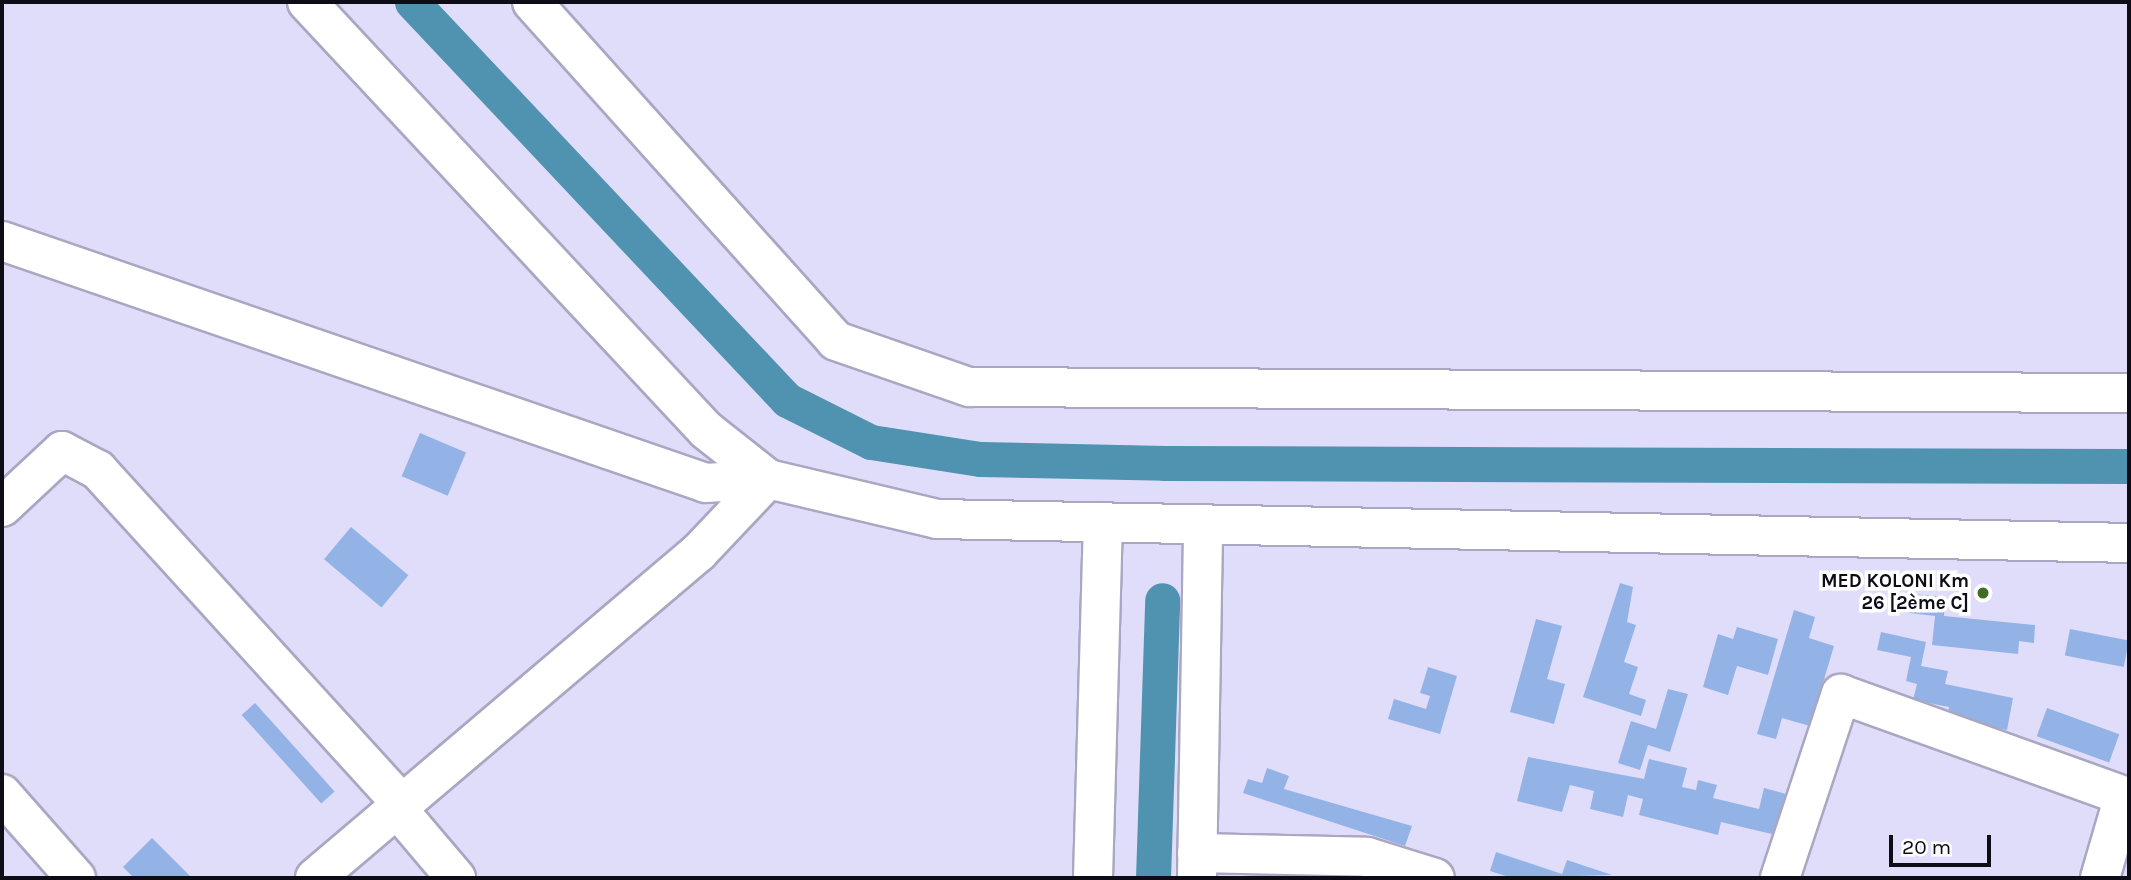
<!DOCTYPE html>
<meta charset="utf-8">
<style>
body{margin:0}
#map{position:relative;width:2131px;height:880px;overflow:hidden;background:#e0ddfa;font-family:Karla,sans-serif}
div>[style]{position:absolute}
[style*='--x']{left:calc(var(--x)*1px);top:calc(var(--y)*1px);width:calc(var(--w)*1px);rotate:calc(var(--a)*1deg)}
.canal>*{height:35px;margin:-17.5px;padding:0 17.5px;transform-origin:17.5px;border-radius:17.5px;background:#5093b0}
.building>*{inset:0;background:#93b3e6;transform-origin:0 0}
.roads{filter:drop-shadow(2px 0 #a9a7c2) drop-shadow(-2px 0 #a9a7c2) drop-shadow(0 2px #a9a7c2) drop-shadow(0 -2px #a9a7c2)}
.minor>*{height:38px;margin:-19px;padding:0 19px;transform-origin:19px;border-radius:19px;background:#fff}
.dots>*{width:19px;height:19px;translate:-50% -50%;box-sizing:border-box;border:4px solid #fff;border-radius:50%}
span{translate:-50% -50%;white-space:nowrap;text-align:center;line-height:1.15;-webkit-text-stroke:7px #fff;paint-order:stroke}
.poi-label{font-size:19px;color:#0e0c16;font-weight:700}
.right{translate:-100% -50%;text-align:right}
.frame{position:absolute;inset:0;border:4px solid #0e0c16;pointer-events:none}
.scale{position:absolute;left:1889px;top:835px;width:102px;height:32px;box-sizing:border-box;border:4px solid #0e0c16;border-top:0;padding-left:9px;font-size:21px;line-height:24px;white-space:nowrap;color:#0e0c16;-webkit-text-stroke:5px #fff;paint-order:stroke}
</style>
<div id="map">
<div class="canal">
<div style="--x:412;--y:2;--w:547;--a:46.7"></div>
<div style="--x:787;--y:400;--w:94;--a:26.6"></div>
<div style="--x:871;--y:442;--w:110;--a:8.9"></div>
<div style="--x:980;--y:459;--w:185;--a:1.2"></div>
<div style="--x:1165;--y:463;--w:964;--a:0.18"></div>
<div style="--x:1153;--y:878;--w:278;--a:-88.1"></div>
</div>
<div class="building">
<div style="left:420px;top:433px;width:50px;height:47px;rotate:23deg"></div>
<div style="left:351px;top:527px;width:75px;height:42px;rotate:40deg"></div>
<div style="clip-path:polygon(1620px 583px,1633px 587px,1627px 622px,1636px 625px,1624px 662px,1638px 667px,1629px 694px,1646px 700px,1641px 716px,1583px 697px)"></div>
<div style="clip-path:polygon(1902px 593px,1945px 597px,1944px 616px,2035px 625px,2034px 643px,2019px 641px,2018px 654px,1932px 645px,1935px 616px,1901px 612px)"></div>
<div style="clip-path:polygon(1794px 610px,1815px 617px,1809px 638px,1834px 646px,1810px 726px,1782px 718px,1776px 739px,1757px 734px)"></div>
<div style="clip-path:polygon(1536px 619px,1562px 626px,1547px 679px,1565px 684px,1554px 724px,1510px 712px)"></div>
<div style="clip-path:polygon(1737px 627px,1778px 639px,1768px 675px,1737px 666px,1728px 695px,1703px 687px,1718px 634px,1733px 639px)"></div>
<div style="left:2070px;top:629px;width:60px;height:27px;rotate:11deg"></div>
<div style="clip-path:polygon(1881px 632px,1926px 642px,1921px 666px,1948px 671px,1945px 684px,2013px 698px,2007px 730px,1947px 718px,1949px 707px,1913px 700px,1917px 684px,1906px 681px,1911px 657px,1877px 650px)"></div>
<div style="clip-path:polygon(1428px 667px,1457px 676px,1440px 734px,1388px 719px,1394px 699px,1426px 709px,1430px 696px,1420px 693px)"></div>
<div style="clip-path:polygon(1668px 689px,1688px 694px,1670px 752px,1648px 745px,1640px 770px,1618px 763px,1631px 721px,1656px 729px)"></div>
<div style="left:255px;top:703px;width:119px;height:18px;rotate:48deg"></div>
<div style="left:2047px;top:708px;width:77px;height:30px;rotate:20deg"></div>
<div style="clip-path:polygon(1528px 757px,1644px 779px,1649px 759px,1687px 768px,1682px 787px,1696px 790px,1698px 780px,1717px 785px,1713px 798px,1759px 809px,1764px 788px,1786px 794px,1776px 835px,1721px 822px,1718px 835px,1639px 815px,1643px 799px,1628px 795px,1623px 817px,1590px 809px,1594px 791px,1570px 785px,1562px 812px,1517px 801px)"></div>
<div style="clip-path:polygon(1267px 768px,1289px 776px,1284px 789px,1412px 826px,1405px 846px,1243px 793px,1248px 779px,1262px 783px)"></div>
<div style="clip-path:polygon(152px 838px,192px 878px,134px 878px,123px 867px)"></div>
<div style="clip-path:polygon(1496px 852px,1562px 874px,1567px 860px,1612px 875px,1512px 878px,1490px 871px)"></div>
</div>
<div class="roads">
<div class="minor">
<div style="--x:307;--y:2;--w:585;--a:47.01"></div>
<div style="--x:706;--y:430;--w:79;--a:38.3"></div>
<div style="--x:768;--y:479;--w:174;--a:13.3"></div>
<div style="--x:937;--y:519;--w:1192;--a:1.15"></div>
<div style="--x:532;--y:2;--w:455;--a:48.1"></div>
<div style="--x:836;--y:341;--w:141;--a:19.1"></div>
<div style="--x:969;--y:387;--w:1160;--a:0.3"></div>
<div style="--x:2;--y:241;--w:744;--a:18.97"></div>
<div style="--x:706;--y:483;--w:62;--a:-3.7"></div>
<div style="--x:2;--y:507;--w:82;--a:-43"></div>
<div style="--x:62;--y:451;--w:41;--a:27.8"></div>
<div style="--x:98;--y:470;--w:434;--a:47.7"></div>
<div style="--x:2;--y:794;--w:112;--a:48.6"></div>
<div style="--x:400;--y:812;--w:87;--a:49.7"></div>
<div style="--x:1197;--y:853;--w:170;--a:1.3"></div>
<div style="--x:1367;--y:857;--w:71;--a:17.2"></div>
<div style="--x:315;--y:878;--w:504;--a:-40.33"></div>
<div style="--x:699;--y:552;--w:100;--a:-46.6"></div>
<div style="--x:1093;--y:878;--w:356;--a:-88.4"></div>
<div style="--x:1197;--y:878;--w:353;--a:-89"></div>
<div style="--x:1780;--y:878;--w:194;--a:-71.7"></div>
<div style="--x:1841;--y:694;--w:301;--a:19.8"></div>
<div style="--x:2100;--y:878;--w:85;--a:-73.7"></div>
<div style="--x:2124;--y:796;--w:5;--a:11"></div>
</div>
</div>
<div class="dots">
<div style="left:1983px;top:593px;background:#426b26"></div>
</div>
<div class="poi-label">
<span class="right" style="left:1969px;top:593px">MED KOLONI Km<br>26 [2ème C]</span>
</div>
<div class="frame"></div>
<div class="scale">20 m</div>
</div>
